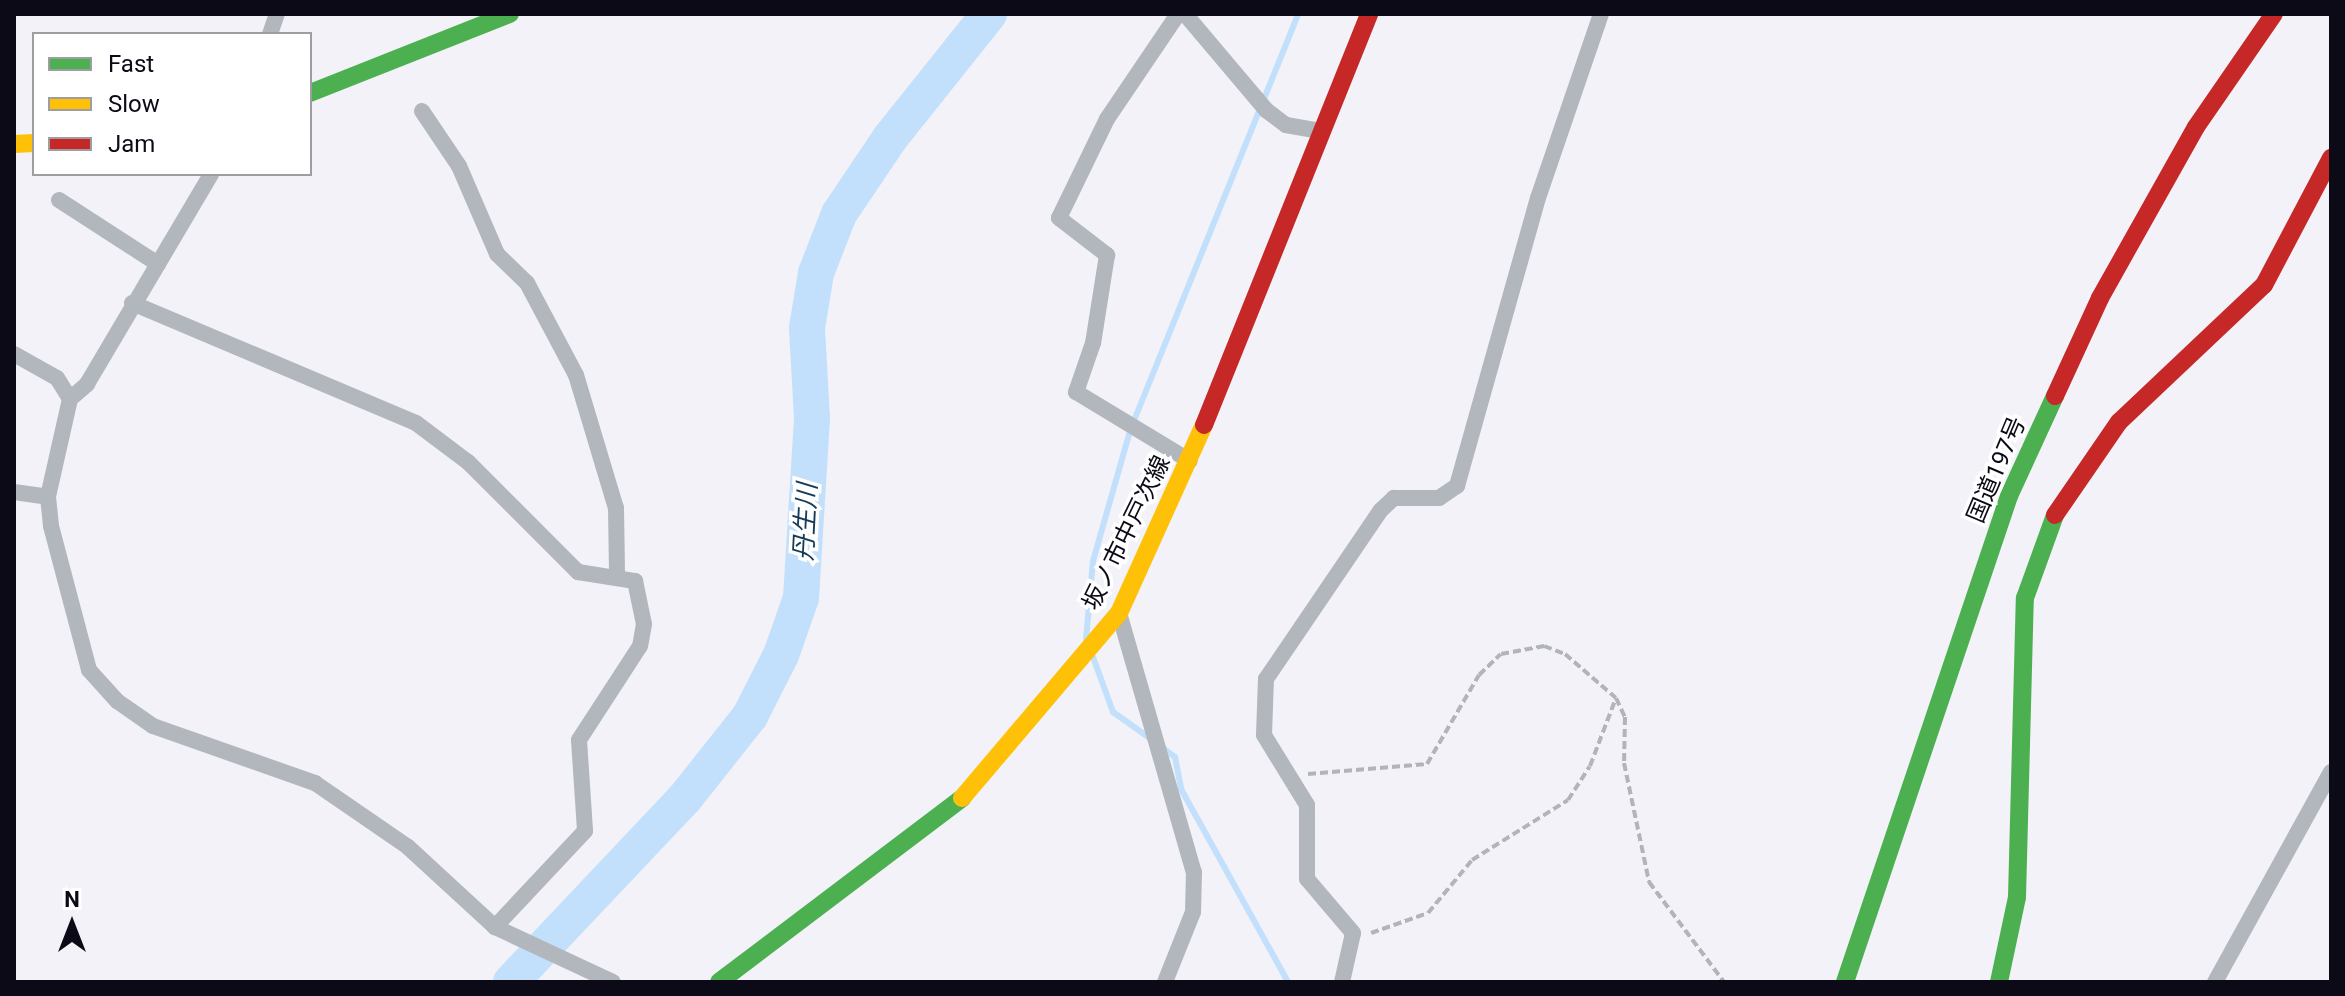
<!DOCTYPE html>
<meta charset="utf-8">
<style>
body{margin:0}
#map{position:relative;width:2345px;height:996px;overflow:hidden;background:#f2f2f8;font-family:Roboto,"Noto Sans JP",sans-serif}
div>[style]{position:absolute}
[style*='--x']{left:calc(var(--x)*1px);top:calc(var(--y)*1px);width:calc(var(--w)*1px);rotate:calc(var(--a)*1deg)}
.stream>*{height:6px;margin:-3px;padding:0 3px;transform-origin:3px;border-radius:3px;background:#c2e0fb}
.river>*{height:36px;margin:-18px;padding:0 18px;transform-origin:18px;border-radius:18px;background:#c2e0fb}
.path>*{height:4px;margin-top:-2px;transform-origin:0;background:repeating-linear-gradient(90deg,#b2b4bb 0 8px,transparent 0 12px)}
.street>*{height:16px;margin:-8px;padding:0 8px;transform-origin:8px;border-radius:8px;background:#b2b6bd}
.fast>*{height:18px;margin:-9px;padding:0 9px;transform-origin:9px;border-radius:9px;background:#4caf50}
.slow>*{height:18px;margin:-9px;padding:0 9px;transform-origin:9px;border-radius:9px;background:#ffc107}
.jam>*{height:18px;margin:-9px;padding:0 9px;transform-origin:9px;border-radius:9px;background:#c62828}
span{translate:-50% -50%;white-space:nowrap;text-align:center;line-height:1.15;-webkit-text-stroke:7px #fff;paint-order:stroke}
.street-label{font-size:24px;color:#0b0a16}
.water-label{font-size:26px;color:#143c59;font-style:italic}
.frame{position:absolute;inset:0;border:16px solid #0b0a16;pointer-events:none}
.legend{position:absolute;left:32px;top:32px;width:280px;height:144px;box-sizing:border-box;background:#fff;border:2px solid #9d9da2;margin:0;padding:10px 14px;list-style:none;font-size:24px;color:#0b0a16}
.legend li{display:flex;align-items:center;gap:16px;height:40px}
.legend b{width:40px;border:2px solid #9d9da2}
.north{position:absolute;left:32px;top:884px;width:80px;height:80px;-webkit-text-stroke:6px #fff;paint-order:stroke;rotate:0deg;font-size:22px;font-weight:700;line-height:32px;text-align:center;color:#0b0a16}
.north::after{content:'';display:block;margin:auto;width:28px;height:36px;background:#0b0a16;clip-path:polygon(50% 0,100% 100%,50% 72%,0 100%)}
</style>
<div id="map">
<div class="stream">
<div style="--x:1086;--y:639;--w:78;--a:-84.9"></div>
<div style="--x:1093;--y:561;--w:138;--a:-74.1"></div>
<div style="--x:1131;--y:428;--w:446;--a:-68"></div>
<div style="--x:1093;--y:657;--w:59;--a:70"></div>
<div style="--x:1113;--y:712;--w:47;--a:35.4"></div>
<div style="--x:1163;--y:748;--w:15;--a:37"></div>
<div style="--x:1175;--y:757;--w:33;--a:79"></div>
<div style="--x:1181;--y:789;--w:221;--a:61"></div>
</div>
<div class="river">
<div style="--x:511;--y:982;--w:253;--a:-46.6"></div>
<div style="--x:685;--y:798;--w:105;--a:-51.6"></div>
<div style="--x:750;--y:716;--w:68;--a:-63.1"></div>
<div style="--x:781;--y:655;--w:60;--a:-70.7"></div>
<div style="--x:801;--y:598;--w:180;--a:-86.5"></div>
<div style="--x:812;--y:418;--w:90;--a:-93.2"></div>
<div style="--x:807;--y:328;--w:56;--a:-80.7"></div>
<div style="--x:816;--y:273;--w:63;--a:-68.7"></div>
<div style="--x:839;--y:214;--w:92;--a:-56.1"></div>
<div style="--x:890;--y:138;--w:159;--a:-51.4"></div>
</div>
<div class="path">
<div style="--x:1308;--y:774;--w:119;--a:-4.8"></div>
<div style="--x:1427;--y:764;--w:103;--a:-59.7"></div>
<div style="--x:1479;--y:675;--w:30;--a:-44"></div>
<div style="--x:1501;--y:654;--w:44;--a:-10.5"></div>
<div style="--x:1544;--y:646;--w:22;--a:21"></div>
<div style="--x:1565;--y:654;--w:67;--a:40.8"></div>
<div style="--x:1616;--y:698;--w:21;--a:65"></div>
<div style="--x:1625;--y:717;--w:46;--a:91.2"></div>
<div style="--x:1624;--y:763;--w:122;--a:78.1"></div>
<div style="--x:1649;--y:882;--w:125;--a:53.1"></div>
<div style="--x:1371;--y:933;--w:60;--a:-19.3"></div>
<div style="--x:1428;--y:913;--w:69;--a:-50.3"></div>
<div style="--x:1472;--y:860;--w:113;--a:-32"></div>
<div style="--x:1568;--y:800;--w:40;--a:-57.1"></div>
<div style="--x:1590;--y:766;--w:73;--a:-69.1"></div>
</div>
<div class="street">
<div style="--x:1178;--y:14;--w:127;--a:124.1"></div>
<div style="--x:1107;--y:119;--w:110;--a:115.9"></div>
<div style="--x:1059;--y:218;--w:61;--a:37.6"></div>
<div style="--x:1107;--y:255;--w:89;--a:99"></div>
<div style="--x:1093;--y:343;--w:52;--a:109.1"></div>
<div style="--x:1076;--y:392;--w:133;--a:31.2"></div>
<div style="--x:1185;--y:14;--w:126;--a:49.8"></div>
<div style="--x:1266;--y:110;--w:25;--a:37"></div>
<div style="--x:1286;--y:125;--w:36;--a:10"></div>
<div style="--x:270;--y:34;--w:21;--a:-71"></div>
<div style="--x:422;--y:111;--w:66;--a:56.1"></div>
<div style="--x:459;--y:166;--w:96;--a:66.6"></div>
<div style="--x:497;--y:254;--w:42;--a:44"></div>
<div style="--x:527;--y:283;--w:104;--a:62"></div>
<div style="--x:576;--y:375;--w:139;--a:73.3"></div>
<div style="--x:616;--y:508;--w:66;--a:89.1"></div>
<div style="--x:59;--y:200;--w:118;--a:32.9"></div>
<div style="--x:132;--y:303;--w:308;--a:22.9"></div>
<div style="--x:416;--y:423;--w:65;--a:36.9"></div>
<div style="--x:468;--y:462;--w:156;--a:45"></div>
<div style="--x:578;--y:572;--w:58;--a:9"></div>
<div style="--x:635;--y:581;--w:44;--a:78.2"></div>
<div style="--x:644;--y:624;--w:22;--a:100"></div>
<div style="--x:640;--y:646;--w:112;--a:123"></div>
<div style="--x:579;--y:740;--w:91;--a:86.2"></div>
<div style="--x:585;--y:831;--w:132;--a:133.2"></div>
<div style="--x:14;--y:354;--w:49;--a:29.2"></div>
<div style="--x:57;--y:378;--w:25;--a:58"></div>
<div style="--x:70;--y:399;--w:100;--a:102.7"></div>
<div style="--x:48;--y:497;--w:29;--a:84"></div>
<div style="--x:51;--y:526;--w:149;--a:75.2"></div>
<div style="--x:89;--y:670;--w:42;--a:47.9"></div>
<div style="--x:117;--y:701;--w:44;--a:34.8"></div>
<div style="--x:153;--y:726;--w:172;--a:19.4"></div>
<div style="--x:315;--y:783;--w:113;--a:34.5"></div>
<div style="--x:408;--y:847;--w:118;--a:42.6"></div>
<div style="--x:495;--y:927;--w:130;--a:25"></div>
<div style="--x:70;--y:399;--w:23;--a:-41"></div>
<div style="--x:87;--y:384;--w:244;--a:-59.4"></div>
<div style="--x:14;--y:492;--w:34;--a:8"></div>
<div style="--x:1119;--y:613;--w:270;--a:73.9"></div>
<div style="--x:1194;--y:872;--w:40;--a:91.4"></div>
<div style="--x:1193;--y:912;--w:75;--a:111.8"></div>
<div style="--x:1342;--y:982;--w:50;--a:-77.3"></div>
<div style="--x:1353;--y:933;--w:71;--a:-130.4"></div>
<div style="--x:1307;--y:879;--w:74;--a:-90"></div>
<div style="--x:1307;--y:805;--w:82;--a:-121.6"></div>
<div style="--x:1264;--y:735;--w:56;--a:-88"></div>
<div style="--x:1266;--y:679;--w:204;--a:-55.8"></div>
<div style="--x:1381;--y:510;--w:18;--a:-43"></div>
<div style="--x:1394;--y:498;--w:45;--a:0"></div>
<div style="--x:1439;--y:498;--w:22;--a:-34"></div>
<div style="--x:1457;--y:486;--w:299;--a:-74.3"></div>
<div style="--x:1538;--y:198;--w:194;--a:-71.1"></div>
<div style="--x:2215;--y:982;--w:240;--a:-61.1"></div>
</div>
<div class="fast">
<div style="--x:310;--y:93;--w:215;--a:-21.6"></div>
<div style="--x:719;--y:982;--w:305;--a:-37.1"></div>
<div style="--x:1845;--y:982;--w:513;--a:-71.35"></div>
<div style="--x:2009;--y:496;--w:110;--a:-65.3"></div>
<div style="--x:1999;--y:982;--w:87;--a:-78"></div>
<div style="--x:2017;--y:897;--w:299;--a:-88.5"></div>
<div style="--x:2025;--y:598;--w:88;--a:-70.1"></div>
</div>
<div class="slow">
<div style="--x:14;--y:144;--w:20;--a:-3"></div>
<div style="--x:962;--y:798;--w:243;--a:-49.7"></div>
<div style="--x:1119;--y:613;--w:206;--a:-65.7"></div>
</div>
<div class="jam">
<div style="--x:2055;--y:396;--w:108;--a:-65.3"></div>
<div style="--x:2100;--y:298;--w:196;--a:-60.7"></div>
<div style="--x:2196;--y:127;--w:137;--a:-55.4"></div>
<div style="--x:1204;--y:425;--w:443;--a:-68.1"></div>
<div style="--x:2055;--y:515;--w:113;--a:-55.5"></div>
<div style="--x:2119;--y:422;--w:199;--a:-43.4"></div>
<div style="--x:2264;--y:285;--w:144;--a:-62.2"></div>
</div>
<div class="street-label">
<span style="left:1997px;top:470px;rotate:-67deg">国道197号</span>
<span style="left:1127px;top:533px;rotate:-64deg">坂ノ市中戸次線</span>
</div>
<div class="water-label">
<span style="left:806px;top:522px;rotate:-87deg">丹生川</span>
</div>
<div class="frame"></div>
<ul class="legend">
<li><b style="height:10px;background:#4caf50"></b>Fast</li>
<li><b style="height:10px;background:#ffc107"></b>Slow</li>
<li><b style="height:10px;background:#c62828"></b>Jam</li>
</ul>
<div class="north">N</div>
</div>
